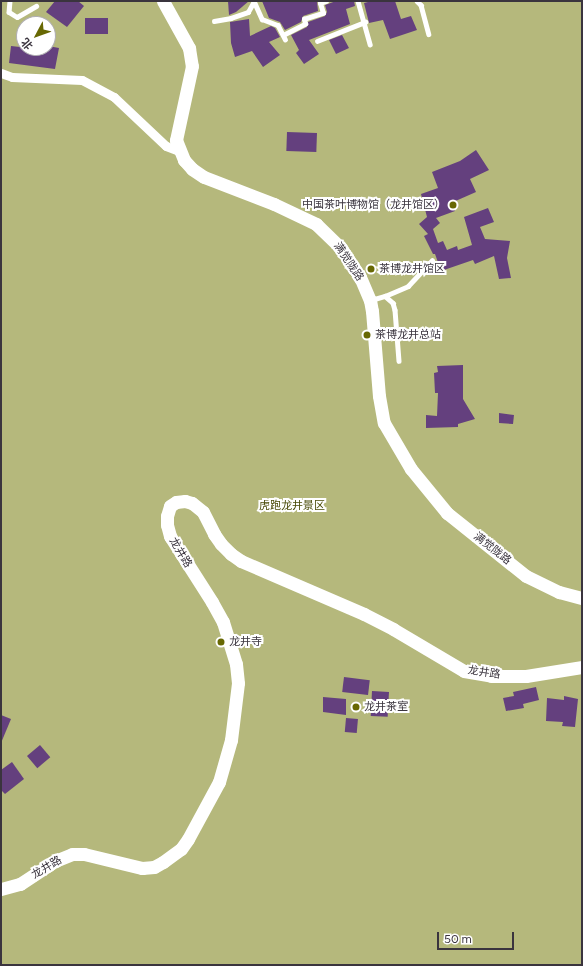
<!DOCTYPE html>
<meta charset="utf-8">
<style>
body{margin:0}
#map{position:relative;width:583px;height:966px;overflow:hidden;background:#e9dbf6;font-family:Figtree,"Noto Sans SC",sans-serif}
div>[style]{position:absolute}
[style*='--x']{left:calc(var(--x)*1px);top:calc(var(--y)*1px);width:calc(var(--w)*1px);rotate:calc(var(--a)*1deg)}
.green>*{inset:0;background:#b5b87c}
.building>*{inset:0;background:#64407e;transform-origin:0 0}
.lane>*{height:4.5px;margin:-2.25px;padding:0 2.25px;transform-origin:2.25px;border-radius:2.25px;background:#fff}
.street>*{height:9px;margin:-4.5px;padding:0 4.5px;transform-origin:4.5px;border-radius:4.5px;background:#fff}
.secondary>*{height:13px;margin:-6.5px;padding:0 6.5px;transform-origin:6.5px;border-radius:6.5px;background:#fff}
.dots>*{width:11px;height:11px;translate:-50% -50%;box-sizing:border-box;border:2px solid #fff;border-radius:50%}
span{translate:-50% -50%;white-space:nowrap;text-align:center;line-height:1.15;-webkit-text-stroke:4px #fff;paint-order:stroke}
.poi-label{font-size:11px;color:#3a343e}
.right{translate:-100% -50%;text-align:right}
.left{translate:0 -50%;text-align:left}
.street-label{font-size:11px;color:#3a343e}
.park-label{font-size:11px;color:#494a08}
.frame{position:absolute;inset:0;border:2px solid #3a343e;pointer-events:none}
.north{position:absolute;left:16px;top:16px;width:40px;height:40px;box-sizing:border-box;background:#fff;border:1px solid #b0aeb2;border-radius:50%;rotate:229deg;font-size:11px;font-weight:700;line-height:16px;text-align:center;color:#3a343e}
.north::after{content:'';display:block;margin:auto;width:14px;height:18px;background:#676803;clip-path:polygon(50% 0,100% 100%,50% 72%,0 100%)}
.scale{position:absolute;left:437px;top:932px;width:77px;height:18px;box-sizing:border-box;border:2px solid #3a343e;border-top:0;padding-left:5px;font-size:12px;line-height:14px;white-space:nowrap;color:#3a343e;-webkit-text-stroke:3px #fff;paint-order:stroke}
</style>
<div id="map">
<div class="green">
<div style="clip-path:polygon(evenodd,1px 1px,582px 1px,582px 965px,1px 965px,1px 1px,24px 24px,48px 24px,48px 48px,24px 48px,24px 24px)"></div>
</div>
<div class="building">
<div style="clip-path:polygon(55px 1px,78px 1px,84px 6px,67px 27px,46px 12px)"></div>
<div style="clip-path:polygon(228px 1px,249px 1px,236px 12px,229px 15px)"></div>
<div style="clip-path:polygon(262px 1px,317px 1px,318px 11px,303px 16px,301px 22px,285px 30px,280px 22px,269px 18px)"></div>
<div style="clip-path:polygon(336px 1px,354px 1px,355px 6px,346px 9px,350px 24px,309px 40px,319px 54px,304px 64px,296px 53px,299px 50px,291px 35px,307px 27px,308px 22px,325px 16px,327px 12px,325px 5px)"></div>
<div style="clip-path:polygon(372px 1px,395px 1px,401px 19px,411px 16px,417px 30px,390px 39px,383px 20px,369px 23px,364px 3px)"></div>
<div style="left:85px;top:18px;width:23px;height:16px"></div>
<div style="clip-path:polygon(249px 19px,250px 36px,271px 26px,275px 28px,280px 37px,269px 42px,280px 55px,263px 67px,252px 51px,235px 57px,231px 43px,230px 22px)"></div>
<div style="clip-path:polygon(342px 35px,349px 48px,336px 54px,329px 40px)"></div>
<div style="clip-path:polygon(11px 46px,38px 49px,48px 48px,48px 46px,59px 48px,55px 69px,9px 63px)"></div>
<div style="left:287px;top:132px;width:30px;height:19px;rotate:2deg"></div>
<div style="clip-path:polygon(476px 150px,489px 170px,470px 179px,476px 192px,451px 203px,455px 211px,436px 218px,440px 223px,433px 229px,438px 243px,443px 241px,447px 250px,457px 246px,458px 250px,472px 245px,464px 217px,488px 208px,494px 222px,480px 227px,485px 239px,510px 241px,507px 258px,511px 278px,499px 279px,494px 256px,475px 264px,473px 260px,441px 271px,435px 254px,433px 254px,424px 236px,428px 234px,419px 224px,427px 217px,421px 194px,438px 188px,432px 172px,460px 161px)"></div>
<div style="clip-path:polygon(463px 365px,463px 399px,475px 419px,458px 424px,458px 427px,426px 428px,426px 415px,437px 416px,438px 393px,435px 393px,434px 373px,438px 372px,437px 366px)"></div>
<div style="clip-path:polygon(499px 413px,514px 415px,513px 424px,499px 423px)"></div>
<div style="left:344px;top:677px;width:26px;height:15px;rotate:7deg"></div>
<div style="clip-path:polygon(536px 687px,539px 700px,523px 704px,524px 708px,506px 711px,503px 698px,514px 696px,513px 692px)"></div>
<div style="left:372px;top:691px;width:17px;height:25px;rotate:3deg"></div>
<div style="clip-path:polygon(564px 696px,578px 699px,575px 727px,562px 726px,563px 722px,546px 721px,547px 698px,564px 700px)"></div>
<div style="clip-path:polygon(323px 697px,346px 699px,346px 715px,323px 712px)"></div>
<div style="clip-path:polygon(1px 715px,11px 719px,1px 743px)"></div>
<div style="left:346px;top:718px;width:12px;height:14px;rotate:5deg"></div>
<div style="left:40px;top:745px;width:16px;height:17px;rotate:50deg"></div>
<div style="clip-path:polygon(12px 762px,24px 779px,5px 794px,1px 790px,1px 770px)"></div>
</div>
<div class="lane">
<div style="--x:10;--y:1;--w:11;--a:95"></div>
<div style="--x:9;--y:12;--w:9;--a:32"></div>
<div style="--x:17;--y:17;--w:22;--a:-30"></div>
<div style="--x:254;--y:1;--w:20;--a:66"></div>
<div style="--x:262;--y:19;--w:17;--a:21"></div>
<div style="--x:278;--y:25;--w:16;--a:63"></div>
<div style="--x:358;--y:1;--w:45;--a:74.4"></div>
<div style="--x:417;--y:1;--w:6;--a:45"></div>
<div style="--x:421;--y:5;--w:30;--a:75"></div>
<div style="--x:214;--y:21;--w:17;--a:-10"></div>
<div style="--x:231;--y:18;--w:18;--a:-19"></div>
<div style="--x:248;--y:12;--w:13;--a:-61"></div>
<div style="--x:283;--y:35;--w:25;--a:-27"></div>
<div style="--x:305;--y:24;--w:5;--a:-101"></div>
<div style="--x:304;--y:19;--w:20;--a:-18"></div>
<div style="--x:323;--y:13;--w:10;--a:-107"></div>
<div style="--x:320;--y:3;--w:6;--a:-18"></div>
<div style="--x:317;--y:41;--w:52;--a:-21.6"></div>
<div style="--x:385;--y:296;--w:25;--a:-23"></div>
<div style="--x:408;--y:286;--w:35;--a:-47"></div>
<div style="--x:371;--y:300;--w:15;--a:-16"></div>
<div style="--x:385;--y:296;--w:11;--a:41"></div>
<div style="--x:393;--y:303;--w:7;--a:74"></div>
<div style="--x:395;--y:310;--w:51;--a:85.5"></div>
</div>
<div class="street">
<div style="--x:1;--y:73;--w:12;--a:20"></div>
<div style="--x:12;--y:77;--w:70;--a:2.5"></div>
<div style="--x:82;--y:80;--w:36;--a:28"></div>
<div style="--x:114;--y:97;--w:71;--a:43.3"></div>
<div style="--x:166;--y:146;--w:14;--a:21"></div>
</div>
<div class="secondary">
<div style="--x:163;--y:1;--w:54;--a:61"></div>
<div style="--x:189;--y:48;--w:18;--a:81"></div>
<div style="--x:192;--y:66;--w:76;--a:102.2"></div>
<div style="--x:176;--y:140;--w:22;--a:68"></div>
<div style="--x:184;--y:160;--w:12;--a:48"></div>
<div style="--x:192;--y:169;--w:14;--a:34"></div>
<div style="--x:204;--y:177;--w:75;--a:21.1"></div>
<div style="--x:274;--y:204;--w:47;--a:25.5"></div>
<div style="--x:316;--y:224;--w:35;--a:44"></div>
<div style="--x:341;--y:248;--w:35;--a:57"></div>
<div style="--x:360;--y:277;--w:25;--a:67"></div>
<div style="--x:370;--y:300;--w:11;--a:80"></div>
<div style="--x:372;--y:311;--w:85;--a:85.3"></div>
<div style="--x:379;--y:396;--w:27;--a:80"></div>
<div style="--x:384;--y:423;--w:53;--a:59.6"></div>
<div style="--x:411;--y:469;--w:57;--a:50.7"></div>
<div style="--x:447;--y:513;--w:101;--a:38.6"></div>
<div style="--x:526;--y:576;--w:37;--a:26"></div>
<div style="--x:559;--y:592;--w:24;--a:15"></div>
<div style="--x:1;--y:889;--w:20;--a:-15"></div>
<div style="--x:20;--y:884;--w:42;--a:-33.3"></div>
<div style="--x:55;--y:861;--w:18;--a:-22"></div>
<div style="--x:72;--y:854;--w:12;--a:0"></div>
<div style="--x:84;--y:854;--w:60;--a:13.6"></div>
<div style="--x:142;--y:868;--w:12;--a:-5"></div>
<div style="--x:154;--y:867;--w:10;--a:-29"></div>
<div style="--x:163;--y:862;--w:22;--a:-36"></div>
<div style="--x:181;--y:849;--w:12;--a:-55"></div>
<div style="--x:188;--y:839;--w:65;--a:-61.5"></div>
<div style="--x:219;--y:782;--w:44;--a:-74.1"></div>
<div style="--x:231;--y:740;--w:57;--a:-83"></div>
<div style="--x:238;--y:683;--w:19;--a:-96"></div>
<div style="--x:236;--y:664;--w:44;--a:-107.2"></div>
<div style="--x:223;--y:622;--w:23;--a:-119"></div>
<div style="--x:212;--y:602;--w:78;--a:-122.5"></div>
<div style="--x:170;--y:536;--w:11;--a:-105"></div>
<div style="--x:167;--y:525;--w:9;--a:-90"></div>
<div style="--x:167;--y:516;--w:10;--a:-73"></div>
<div style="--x:170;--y:506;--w:7;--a:-34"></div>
<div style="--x:176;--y:502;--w:9;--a:-6"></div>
<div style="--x:185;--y:501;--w:7;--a:16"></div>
<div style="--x:192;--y:503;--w:14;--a:39"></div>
<div style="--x:203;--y:512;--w:25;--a:63"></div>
<div style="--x:214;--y:534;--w:12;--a:55"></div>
<div style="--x:221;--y:544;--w:14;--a:45"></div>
<div style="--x:231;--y:554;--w:12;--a:35"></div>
<div style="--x:241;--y:561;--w:134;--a:23.3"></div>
<div style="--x:364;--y:614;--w:33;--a:27"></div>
<div style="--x:393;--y:629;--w:82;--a:30.6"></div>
<div style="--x:464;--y:671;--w:27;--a:10"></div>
<div style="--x:491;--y:676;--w:35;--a:0"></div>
<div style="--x:526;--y:676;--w:57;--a:-9.1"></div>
</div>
<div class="dots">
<div style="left:453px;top:205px;background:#676803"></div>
<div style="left:371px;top:269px;background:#676803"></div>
<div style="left:367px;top:335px;background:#676803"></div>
<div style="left:221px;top:642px;background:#676803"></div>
<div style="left:356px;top:707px;background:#676803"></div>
</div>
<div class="poi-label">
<span class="right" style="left:445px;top:205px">中国茶叶博物馆（龙井馆区）</span>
<span class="left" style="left:379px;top:269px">茶博龙井馆区</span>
<span class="left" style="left:375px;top:335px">茶博龙井总站</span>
<span class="left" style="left:229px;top:642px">龙井寺</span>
<span class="left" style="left:364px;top:707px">龙井茶室</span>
</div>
<div class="street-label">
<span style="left:348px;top:262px;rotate:56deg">满觉陇路</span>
<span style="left:492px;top:549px;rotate:38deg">满觉陇路</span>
<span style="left:180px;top:553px;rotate:59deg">龙井路</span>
<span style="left:484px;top:673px;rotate:8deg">龙井路</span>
<span style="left:47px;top:868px;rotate:-31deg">龙井路</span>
</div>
<div class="park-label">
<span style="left:292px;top:506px">虎跑龙井景区</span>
</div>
<div class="frame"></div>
<div class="north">北</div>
<div class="scale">50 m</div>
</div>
